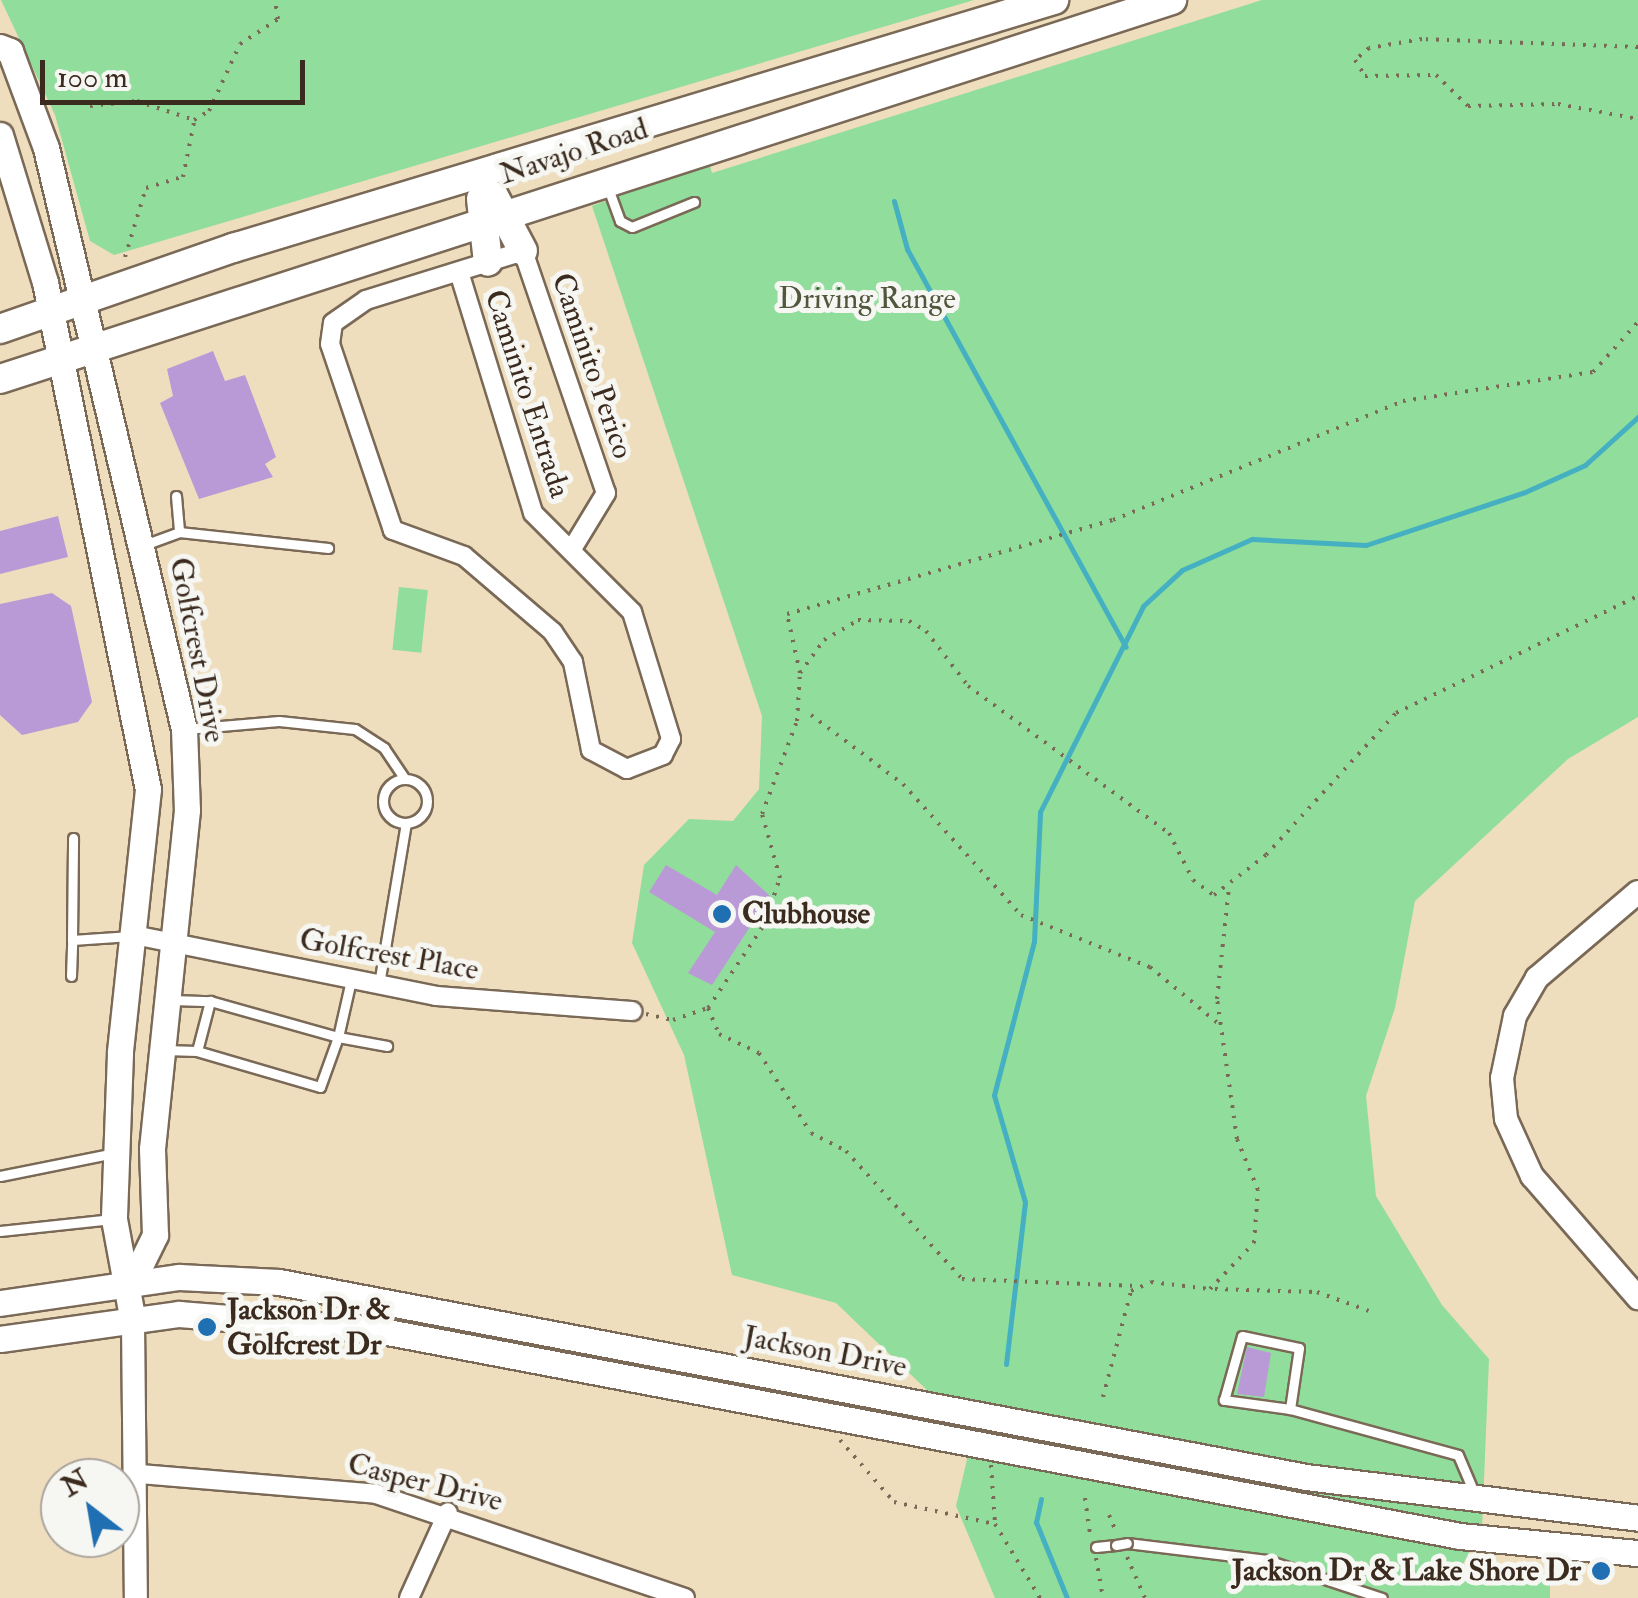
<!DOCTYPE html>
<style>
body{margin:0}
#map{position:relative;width:1638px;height:1598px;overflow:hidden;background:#eedebe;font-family:"IM FELL Double Pica",serif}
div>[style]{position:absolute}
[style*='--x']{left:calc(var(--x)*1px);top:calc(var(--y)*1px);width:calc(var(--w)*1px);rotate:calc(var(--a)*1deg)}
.green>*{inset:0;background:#91dd9b;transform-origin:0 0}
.stream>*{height:5px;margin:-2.5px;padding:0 2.5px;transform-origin:2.5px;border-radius:2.5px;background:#44b0c1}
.building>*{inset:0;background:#ba9ad6}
.path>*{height:4px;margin-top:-2px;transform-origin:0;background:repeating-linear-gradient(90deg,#7a6956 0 2.5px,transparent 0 10.5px)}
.roads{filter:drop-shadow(2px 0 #7a6956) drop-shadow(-2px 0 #7a6956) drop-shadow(0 2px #7a6956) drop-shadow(0 -2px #7a6956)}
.service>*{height:9px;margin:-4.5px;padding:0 4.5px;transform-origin:4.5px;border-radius:4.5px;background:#fff}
.service>.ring{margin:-4.5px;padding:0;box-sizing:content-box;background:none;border:9px solid #fff;border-radius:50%}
.minor>*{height:18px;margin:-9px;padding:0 9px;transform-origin:9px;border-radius:9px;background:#fff}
.tertiary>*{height:22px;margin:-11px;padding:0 11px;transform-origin:11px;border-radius:11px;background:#fff}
.secondary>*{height:25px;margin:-12.5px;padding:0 12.5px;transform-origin:12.5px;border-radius:12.5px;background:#fff}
.primary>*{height:28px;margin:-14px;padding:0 14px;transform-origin:14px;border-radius:14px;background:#fff}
.bridges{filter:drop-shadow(2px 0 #7a6956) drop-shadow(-2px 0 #7a6956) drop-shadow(0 2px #7a6956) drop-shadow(0 -2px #7a6956)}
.service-bridge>*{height:9px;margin:-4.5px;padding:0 4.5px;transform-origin:4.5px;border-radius:4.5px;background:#fff}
.dots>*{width:28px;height:28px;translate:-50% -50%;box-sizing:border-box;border:5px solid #f6f6f2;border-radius:50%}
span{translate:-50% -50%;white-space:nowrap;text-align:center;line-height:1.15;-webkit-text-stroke:10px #f6f6f2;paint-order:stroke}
.street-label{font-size:30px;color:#3b2a1e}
.park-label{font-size:30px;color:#50573d}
.poi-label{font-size:30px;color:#3b2a1e;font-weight:700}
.left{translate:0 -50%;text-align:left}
.right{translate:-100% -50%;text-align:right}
.north{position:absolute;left:40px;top:1458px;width:100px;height:100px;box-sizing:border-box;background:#f6f6f2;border:2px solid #aba49d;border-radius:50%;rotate:329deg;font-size:28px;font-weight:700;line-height:40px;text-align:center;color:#3b2a1e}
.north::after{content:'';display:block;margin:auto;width:35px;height:45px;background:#1f6fb2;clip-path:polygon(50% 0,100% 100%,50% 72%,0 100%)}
.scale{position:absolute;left:40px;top:60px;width:265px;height:45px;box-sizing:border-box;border:5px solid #3b2a1e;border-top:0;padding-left:12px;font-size:30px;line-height:35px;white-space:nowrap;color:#3b2a1e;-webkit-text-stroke:8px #f6f6f2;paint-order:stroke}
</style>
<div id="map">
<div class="green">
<div style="clip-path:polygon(1px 0,974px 0,114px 255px,90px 241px,55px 115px)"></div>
<div style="clip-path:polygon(1262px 0,1638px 0,1638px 717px,1568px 759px,1415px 901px,1395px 1008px,1366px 1096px,1376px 1196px,1442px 1305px,1489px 1359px,1482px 1528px,1462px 1566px,1510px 1568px,1550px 1584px,1550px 1598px,995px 1598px,956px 1506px,973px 1434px,836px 1303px,732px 1275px,684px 1055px,632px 943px,644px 865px,689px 819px,733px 821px,759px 789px,762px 716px,592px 206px,709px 162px,712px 173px)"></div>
<div style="left:399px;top:587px;width:29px;height:63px;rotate:6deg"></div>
</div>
<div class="stream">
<div style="--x:894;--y:201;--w:50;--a:74.8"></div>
<div style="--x:907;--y:249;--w:454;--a:61.2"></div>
<div style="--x:1006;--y:1364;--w:163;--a:-83.3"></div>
<div style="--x:1025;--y:1202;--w:111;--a:-106.2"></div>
<div style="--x:994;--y:1095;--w:159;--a:-75.4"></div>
<div style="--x:1034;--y:941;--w:129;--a:-87.3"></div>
<div style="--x:1040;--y:812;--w:230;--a:-63.4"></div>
<div style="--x:1143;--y:606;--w:53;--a:-42.7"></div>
<div style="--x:1182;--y:570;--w:77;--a:-23.9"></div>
<div style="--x:1252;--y:539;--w:114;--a:3"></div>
<div style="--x:1366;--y:545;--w:168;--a:-18.4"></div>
<div style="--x:1525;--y:492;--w:66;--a:-24.2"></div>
<div style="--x:1585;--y:465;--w:72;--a:-42.2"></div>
<div style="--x:1041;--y:1499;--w:24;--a:102"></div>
<div style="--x:1036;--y:1522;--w:82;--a:67.8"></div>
</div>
<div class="building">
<div style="clip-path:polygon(213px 351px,225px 381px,245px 375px,276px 457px,265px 464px,273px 477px,199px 499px,160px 403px,173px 396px,167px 369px)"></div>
<div style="clip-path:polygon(58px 516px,68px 557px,0 574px,0 531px)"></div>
<div style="clip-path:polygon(52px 593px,71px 606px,92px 702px,78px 722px,22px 735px,0 715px,0 604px)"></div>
<div style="clip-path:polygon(666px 865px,717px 895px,736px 865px,770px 896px,712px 985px,688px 973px,715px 932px,649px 892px)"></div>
<div style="clip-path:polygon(1247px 1347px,1271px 1353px,1264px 1397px,1237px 1394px)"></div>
</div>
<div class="path">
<div style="--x:1638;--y:47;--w:216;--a:-177.9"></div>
<div style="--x:1422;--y:39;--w:54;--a:170.4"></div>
<div style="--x:1369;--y:48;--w:18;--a:139"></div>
<div style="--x:1355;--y:60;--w:19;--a:58"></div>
<div style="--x:1365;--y:76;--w:71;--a:-0.8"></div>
<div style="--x:1436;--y:75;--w:45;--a:44.1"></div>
<div style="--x:1468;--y:106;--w:90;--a:-1.3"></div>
<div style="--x:1558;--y:104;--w:81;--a:10.6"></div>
<div style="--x:90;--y:106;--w:47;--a:-6.1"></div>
<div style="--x:137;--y:101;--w:60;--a:18.4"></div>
<div style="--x:194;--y:120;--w:17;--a:-31"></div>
<div style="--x:209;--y:111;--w:74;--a:-65.2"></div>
<div style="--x:240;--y:44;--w:45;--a:-33.3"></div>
<div style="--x:278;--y:19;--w:19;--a:-99"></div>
<div style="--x:125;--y:257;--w:72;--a:-73.1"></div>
<div style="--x:146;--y:188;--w:39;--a:-17"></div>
<div style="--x:183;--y:177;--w:56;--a:-78.7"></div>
<div style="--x:800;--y:673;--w:60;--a:-102.4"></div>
<div style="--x:787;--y:614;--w:339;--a:-16.1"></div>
<div style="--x:1113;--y:520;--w:313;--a:-22.3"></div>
<div style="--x:1403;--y:401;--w:192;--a:-8.7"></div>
<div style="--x:1593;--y:372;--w:67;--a:-48"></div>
<div style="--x:811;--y:715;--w:115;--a:36.9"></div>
<div style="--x:903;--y:784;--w:176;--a:48"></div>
<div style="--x:1021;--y:915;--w:139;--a:22"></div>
<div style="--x:1150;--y:967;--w:91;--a:39.6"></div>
<div style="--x:708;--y:1008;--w:28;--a:67"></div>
<div style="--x:719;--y:1034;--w:44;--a:25.4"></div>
<div style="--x:759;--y:1053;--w:95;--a:57"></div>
<div style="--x:811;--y:1133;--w:39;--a:27"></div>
<div style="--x:846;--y:1151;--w:173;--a:47.8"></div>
<div style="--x:962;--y:1279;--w:176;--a:2.3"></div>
<div style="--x:646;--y:1014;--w:28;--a:13"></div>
<div style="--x:673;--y:1020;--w:37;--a:-19"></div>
<div style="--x:708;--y:1008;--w:100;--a:-56"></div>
<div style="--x:764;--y:925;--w:50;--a:-71.2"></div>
<div style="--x:780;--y:878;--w:66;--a:-105.7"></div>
<div style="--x:762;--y:814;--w:99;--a:-69.4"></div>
<div style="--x:797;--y:721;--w:48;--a:-86.4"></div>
<div style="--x:800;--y:673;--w:41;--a:-54"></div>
<div style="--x:824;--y:640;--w:39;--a:-30"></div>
<div style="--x:858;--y:620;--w:51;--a:1.1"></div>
<div style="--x:909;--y:621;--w:20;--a:30"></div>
<div style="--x:926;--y:631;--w:69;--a:52.6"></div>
<div style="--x:968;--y:686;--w:249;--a:36.2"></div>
<div style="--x:1169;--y:833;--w:53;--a:62.9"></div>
<div style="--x:1193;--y:880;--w:26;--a:36"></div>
<div style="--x:1214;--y:895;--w:66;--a:-37.6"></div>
<div style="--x:1266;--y:855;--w:193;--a:-47.5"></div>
<div style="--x:1396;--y:713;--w:269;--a:-25.8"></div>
<div style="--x:1215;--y:1289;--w:102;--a:1.7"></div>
<div style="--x:1317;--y:1292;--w:55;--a:20.1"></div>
<div style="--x:1103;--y:1397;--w:110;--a:-75.2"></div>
<div style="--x:1131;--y:1291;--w:22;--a:-24"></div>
<div style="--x:1151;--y:1282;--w:59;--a:6.8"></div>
<div style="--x:1210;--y:1289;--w:64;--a:-46.3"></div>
<div style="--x:1254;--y:1243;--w:53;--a:-85.7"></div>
<div style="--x:1258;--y:1190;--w:55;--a:-112.4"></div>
<div style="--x:1237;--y:1139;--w:141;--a:-98.1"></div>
<div style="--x:1217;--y:999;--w:113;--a:-83.9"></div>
<div style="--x:840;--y:1440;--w:82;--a:48.9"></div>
<div style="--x:894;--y:1502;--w:103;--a:12.3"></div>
<div style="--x:991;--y:1465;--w:59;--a:86.1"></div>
<div style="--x:995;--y:1524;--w:87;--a:58.7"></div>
<div style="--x:1085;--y:1498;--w:37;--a:82"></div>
<div style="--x:1109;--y:1515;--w:21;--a:67"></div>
<div style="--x:1127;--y:1557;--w:45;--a:66.3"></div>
<div style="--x:1096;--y:1558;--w:41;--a:80.1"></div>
</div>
<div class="roads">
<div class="service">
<div style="--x:608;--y:188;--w:35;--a:70"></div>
<div style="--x:620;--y:221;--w:13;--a:27"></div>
<div style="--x:632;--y:227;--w:67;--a:-22"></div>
<div style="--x:176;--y:496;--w:36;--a:85"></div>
<div style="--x:144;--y:545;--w:37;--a:-20"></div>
<div style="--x:179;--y:532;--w:150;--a:6.1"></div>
<div style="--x:186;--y:729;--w:93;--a:-4.9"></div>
<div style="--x:279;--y:721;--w:76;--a:6"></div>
<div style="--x:355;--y:729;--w:35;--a:33"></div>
<div style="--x:384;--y:748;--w:37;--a:56"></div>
<div class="ring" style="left:383px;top:779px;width:35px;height:35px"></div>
<div style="--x:72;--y:940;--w:102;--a:-89.4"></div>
<div style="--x:71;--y:976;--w:36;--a:-88"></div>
<div style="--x:72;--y:940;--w:59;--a:-3.9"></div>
<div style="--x:351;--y:980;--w:58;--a:102.8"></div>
<div style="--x:338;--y:1037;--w:50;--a:10.4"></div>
<div style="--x:379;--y:984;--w:163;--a:-80.5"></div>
<div style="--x:172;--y:1000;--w:38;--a:2"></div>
<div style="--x:210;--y:1001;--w:133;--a:15.7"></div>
<div style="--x:338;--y:1037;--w:53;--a:109.8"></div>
<div style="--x:320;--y:1087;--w:128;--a:-163.7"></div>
<div style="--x:197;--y:1051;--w:52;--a:-75.4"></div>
<div style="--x:165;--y:1050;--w:32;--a:2"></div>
<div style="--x:0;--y:1176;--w:116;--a:-11.4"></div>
<div style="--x:0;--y:1231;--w:113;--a:-6.1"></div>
<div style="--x:1242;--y:1336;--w:58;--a:11.9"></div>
<div style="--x:1299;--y:1348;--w:62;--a:98.4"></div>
<div style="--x:1290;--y:1409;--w:67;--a:-172.2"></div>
<div style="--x:1224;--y:1400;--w:66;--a:-74.3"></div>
<div style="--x:1290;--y:1409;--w:174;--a:15.3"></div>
<div style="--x:1458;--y:1455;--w:43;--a:67"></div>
<div style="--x:1127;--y:1543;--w:141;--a:6.9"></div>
<div style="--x:1267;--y:1560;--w:121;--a:18.3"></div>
<div style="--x:1096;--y:1547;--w:20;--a:-6"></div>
</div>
<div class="minor">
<div style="--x:459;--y:272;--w:252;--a:72.9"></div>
<div style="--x:533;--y:513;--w:140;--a:45"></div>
<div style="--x:632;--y:612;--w:133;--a:72.9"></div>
<div style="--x:671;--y:739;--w:18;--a:117"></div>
<div style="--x:663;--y:755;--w:39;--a:159"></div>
<div style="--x:627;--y:769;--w:41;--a:-152.2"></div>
<div style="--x:591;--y:750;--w:90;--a:-101.6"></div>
<div style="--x:573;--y:662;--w:36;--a:-124"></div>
<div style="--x:553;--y:632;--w:117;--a:-139.5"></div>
<div style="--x:464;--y:556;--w:76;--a:-159.9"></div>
<div style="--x:393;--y:530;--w:196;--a:-108.7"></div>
<div style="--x:330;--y:344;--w:21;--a:-82"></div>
<div style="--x:333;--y:323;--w:40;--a:-34.9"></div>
<div style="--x:366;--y:300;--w:164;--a:-17.3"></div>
<div style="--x:523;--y:251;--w:256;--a:71.1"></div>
<div style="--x:606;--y:493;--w:66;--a:121.3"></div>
<div style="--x:139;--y:936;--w:303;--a:11.4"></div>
<div style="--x:436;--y:996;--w:197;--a:4.4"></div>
<div style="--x:140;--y:1474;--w:237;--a:4.8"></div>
<div style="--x:376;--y:1494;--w:326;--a:18.6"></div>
<div style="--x:409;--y:1598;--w:94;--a:-65.6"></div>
</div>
<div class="tertiary">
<div style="--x:1638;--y:892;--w:133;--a:139.6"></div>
<div style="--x:1537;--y:978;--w:44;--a:120.1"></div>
<div style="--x:1515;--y:1016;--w:63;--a:101.8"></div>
<div style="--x:1502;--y:1078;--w:41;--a:84.4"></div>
<div style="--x:1506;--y:1119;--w:63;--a:65.5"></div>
<div style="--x:1532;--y:1176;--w:162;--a:49"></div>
<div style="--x:133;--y:1322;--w:276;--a:89.4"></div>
</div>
<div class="secondary">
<div style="--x:0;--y:47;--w:11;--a:22"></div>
<div style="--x:10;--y:51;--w:103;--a:69.6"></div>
<div style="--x:46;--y:148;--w:597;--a:76.64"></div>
<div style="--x:184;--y:729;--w:81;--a:87.9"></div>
<div style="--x:187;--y:810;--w:341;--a:95.9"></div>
<div style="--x:152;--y:1149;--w:86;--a:88"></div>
<div style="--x:155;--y:1235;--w:52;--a:116.1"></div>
<div style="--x:0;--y:135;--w:154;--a:73"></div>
<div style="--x:45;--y:282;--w:517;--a:78.52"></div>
<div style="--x:148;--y:789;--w:265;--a:96.1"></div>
<div style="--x:120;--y:1053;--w:166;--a:92.1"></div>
<div style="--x:114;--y:1219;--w:105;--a:79.5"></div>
<div style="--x:0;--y:1303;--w:181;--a:-8.3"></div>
<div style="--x:179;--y:1277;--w:100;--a:2.9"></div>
<div style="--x:279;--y:1282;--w:1045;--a:10.75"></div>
<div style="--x:1306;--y:1477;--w:335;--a:7"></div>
<div style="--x:0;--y:1339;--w:181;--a:-8"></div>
<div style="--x:179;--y:1314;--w:199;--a:4.6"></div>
<div style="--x:377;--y:1330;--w:1102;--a:10.77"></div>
<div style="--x:1460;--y:1536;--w:179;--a:5.5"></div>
</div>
<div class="primary">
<div style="--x:494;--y:196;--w:62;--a:62.2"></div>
<div style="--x:481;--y:199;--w:63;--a:83.7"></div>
<div style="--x:0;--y:329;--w:247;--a:-19.2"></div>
<div style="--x:233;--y:248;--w:858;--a:-16.81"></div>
<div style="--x:0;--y:379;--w:1232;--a:-17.92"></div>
</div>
</div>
<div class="bridges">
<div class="service-bridge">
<div style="--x:1116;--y:1545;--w:11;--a:-10"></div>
</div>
</div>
<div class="dots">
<div style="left:722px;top:914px;background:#1f6fb2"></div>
<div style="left:207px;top:1327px;background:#1f6fb2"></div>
<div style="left:1601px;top:1571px;background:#1f6fb2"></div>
</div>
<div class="street-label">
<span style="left:574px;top:152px;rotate:-18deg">Navajo Road</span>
<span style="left:592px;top:366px;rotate:71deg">Caminito Perico</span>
<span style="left:527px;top:394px;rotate:72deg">Caminito Entrada</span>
<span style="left:197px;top:650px;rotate:79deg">Golfcrest Drive</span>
<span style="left:389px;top:955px;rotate:10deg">Golfcrest Place</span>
<span style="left:825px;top:1352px;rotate:11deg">Jackson Drive</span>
<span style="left:425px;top:1483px;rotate:14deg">Casper Drive</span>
</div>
<div class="park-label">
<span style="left:867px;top:299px">Driving Range</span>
</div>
<div class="poi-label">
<span class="left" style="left:742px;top:914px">Clubhouse</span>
<span class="left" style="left:227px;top:1327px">Jackson Dr &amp;<br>Golfcrest Dr</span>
<span class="right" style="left:1581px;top:1571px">Jackson Dr &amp; Lake Shore Dr</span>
</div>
<div class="north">N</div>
<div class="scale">100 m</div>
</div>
